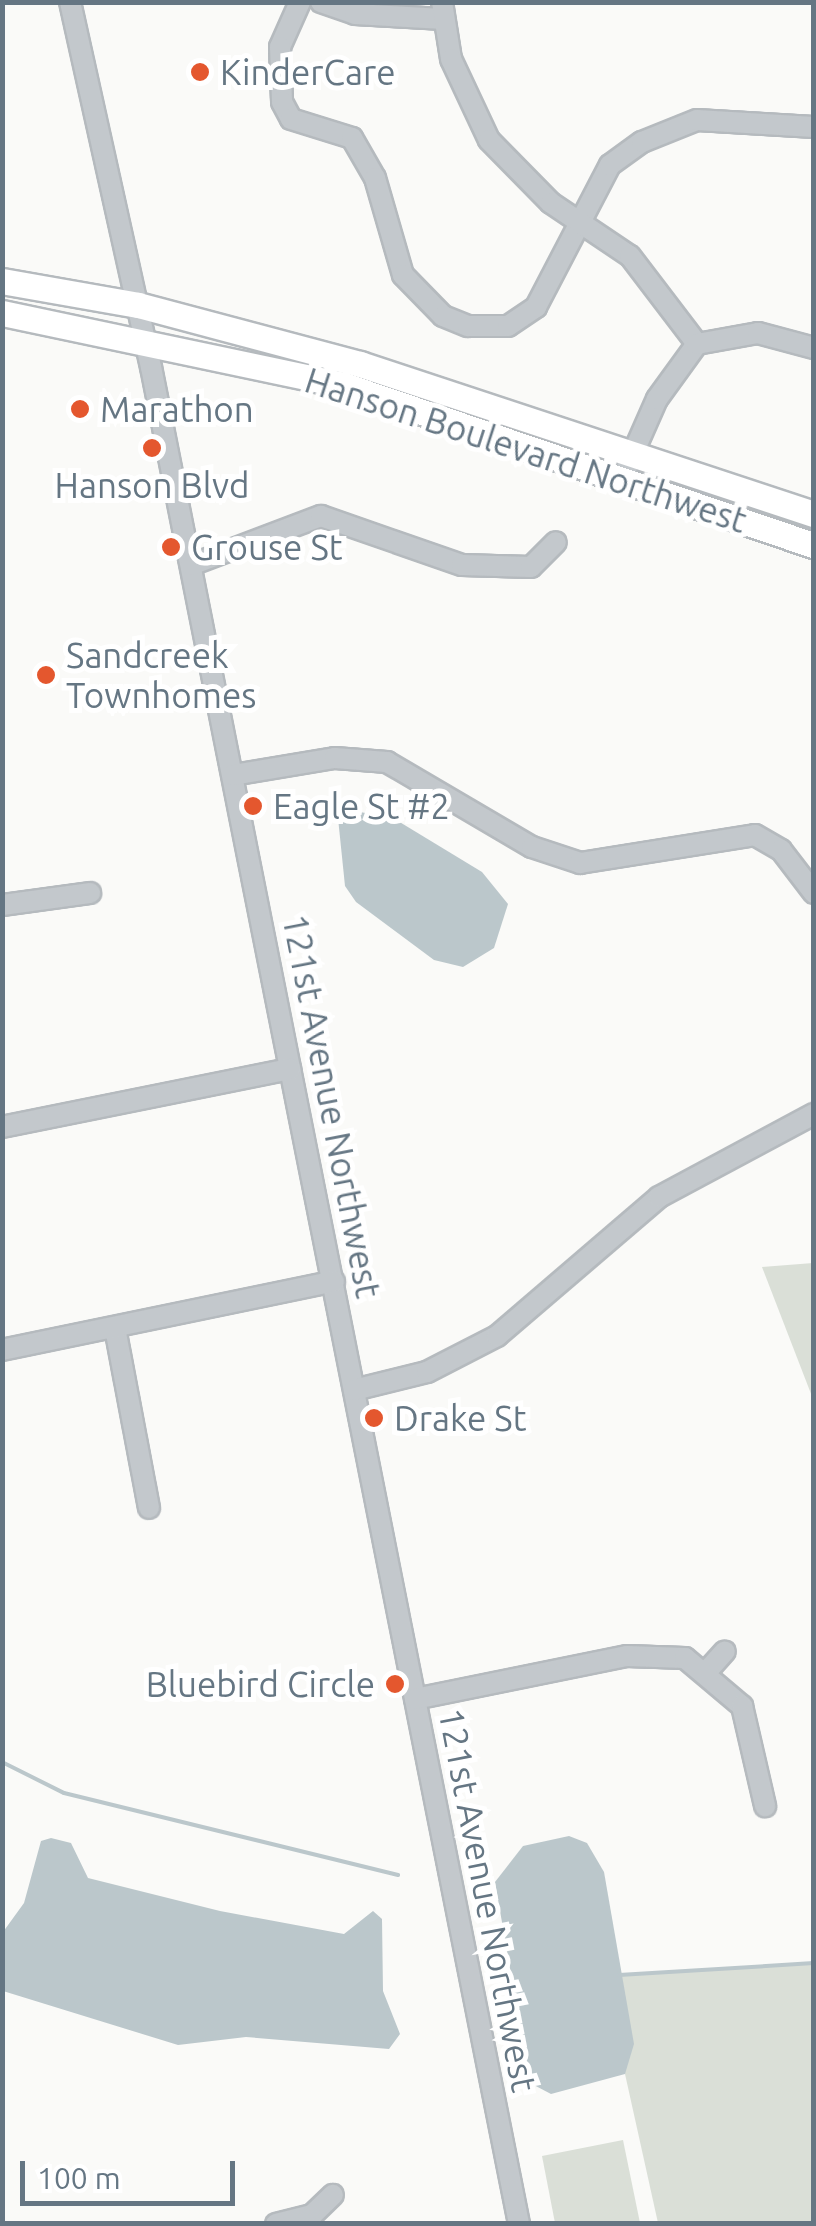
<!DOCTYPE html>
<style>
body{margin:0}
#map{position:relative;width:816px;height:2226px;overflow:hidden;background:#fafaf8;font-family:Ubuntu,sans-serif}
div>[style]{position:absolute}
[style*='--x']{left:calc(var(--x)*1px);top:calc(var(--y)*1px);width:calc(var(--w)*1px);rotate:calc(var(--a)*1deg)}
.green>*{inset:0;background:#dadfd7}
.water>*{inset:0;background:#bbc7cb}
.stream>*{height:4px;margin:-2px;padding:0 2px;transform-origin:2px;border-radius:2px;background:#bbc7cb}
.roads{filter:drop-shadow(2px 0 #b5babe) drop-shadow(-2px 0 #b5babe) drop-shadow(0 2px #b5babe) drop-shadow(0 -2px #b5babe)}
.minor>*{height:20px;margin:-10px;padding:0 10px;transform-origin:10px;border-radius:10px;background:#c3c8cc}
.major>*{height:25px;margin:-12.5px;padding:0 12.5px;transform-origin:12.5px;border-radius:12.5px;background:#fff}
.dots>*{width:28px;height:28px;translate:-50% -50%;box-sizing:border-box;border:5px solid #fff;border-radius:50%}
span{translate:-50% -50%;white-space:nowrap;text-align:center;line-height:1.15;-webkit-text-stroke:10px #fff;paint-order:stroke}
.poi-label{font-size:35px;color:#657683}
.left{translate:0 -50%;text-align:left}
.right{translate:-100% -50%;text-align:right}
.street-label{font-size:35px;color:#657683}
.frame{position:absolute;inset:0;border:5px solid #657683;pointer-events:none}
.scale{position:absolute;left:20px;top:2161px;width:215px;height:45px;box-sizing:border-box;border:5px solid #657683;border-top:0;padding-left:12px;font-size:30px;line-height:35px;white-space:nowrap;color:#657683;-webkit-text-stroke:8px #fff;paint-order:stroke}
</style>
<div id="map">
<div class="green">
<div style="clip-path:polygon(813px 1263px,814px 1263px,813px 1399px,762px 1267px)"></div>
<div style="clip-path:polygon(813px 1963px,813px 2223px,658px 2223px,625px 2074px,622px 1976px)"></div>
<div style="clip-path:polygon(623px 2140px,640px 2223px,555px 2223px,542px 2156px)"></div>
</div>
<div class="water">
<div style="clip-path:polygon(349px 810px,393px 818px,482px 872px,508px 904px,494px 948px,463px 967px,434px 960px,356px 902px,345px 886px,338px 818px)"></div>
<div style="clip-path:polygon(569px 1836px,587px 1843px,604px 1872px,634px 2044px,625px 2074px,551px 2094px,530px 2083px,495px 1882px,523px 1846px)"></div>
<div style="clip-path:polygon(51px 1838px,71px 1843px,88px 1878px,220px 1911px,344px 1934px,373px 1911px,382px 1919px,383px 1991px,400px 2034px,389px 2049px,246px 2037px,178px 2045px,3px 1991px,3px 1932px,24px 1903px,41px 1841px)"></div>
</div>
<div class="stream">
<div style="--x:2;--y:1762;--w:69;--a:26.6"></div>
<div style="--x:64;--y:1793;--w:344;--a:13.8"></div>
<div style="--x:619;--y:1975;--w:195;--a:-3.5"></div>
</div>
<div class="roads">
<div class="minor">
<div style="--x:70;--y:2;--w:374;--a:77.5"></div>
<div style="--x:151;--y:367;--w:1893;--a:78.79"></div>
<div style="--x:300;--y:2;--w:49;--a:114"></div>
<div style="--x:280;--y:47;--w:55;--a:87.9"></div>
<div style="--x:282;--y:102;--w:19;--a:62"></div>
<div style="--x:291;--y:119;--w:64;--a:17.3"></div>
<div style="--x:352;--y:138;--w:46;--a:60.1"></div>
<div style="--x:375;--y:178;--w:101;--a:73.9"></div>
<div style="--x:403;--y:275;--w:57;--a:45.7"></div>
<div style="--x:443;--y:316;--w:27;--a:22"></div>
<div style="--x:468;--y:326;--w:40;--a:0"></div>
<div style="--x:508;--y:326;--w:34;--a:-34"></div>
<div style="--x:536;--y:307;--w:160;--a:-62.5"></div>
<div style="--x:610;--y:165;--w:39;--a:-36"></div>
<div style="--x:642;--y:142;--w:59;--a:-21.8"></div>
<div style="--x:697;--y:120;--w:117;--a:3.4"></div>
<div style="--x:321;--y:2;--w:36;--a:19"></div>
<div style="--x:355;--y:14;--w:88;--a:3.3"></div>
<div style="--x:442;--y:2;--w:58;--a:81"></div>
<div style="--x:451;--y:59;--w:89;--a:64.9"></div>
<div style="--x:489;--y:140;--w:88;--a:45.5"></div>
<div style="--x:551;--y:203;--w:95;--a:33.9"></div>
<div style="--x:630;--y:256;--w:111;--a:52.7"></div>
<div style="--x:627;--y:467;--w:74;--a:-66.2"></div>
<div style="--x:657;--y:399;--w:68;--a:-54"></div>
<div style="--x:697;--y:344;--w:62;--a:-10.2"></div>
<div style="--x:758;--y:333;--w:58;--a:15"></div>
<div style="--x:191;--y:565;--w:139;--a:-20.7"></div>
<div style="--x:321;--y:516;--w:149;--a:19.2"></div>
<div style="--x:462;--y:565;--w:69;--a:1.7"></div>
<div style="--x:531;--y:567;--w:35;--a:-45"></div>
<div style="--x:233;--y:775;--w:103;--a:-9.5"></div>
<div style="--x:335;--y:758;--w:52;--a:4.4"></div>
<div style="--x:387;--y:762;--w:168;--a:30.4"></div>
<div style="--x:532;--y:847;--w:51;--a:18.4"></div>
<div style="--x:580;--y:863;--w:177;--a:-9.1"></div>
<div style="--x:755;--y:835;--w:30;--a:30"></div>
<div style="--x:781;--y:850;--w:54;--a:52.5"></div>
<div style="--x:2;--y:905;--w:89;--a:-7.8"></div>
<div style="--x:2;--y:1127;--w:294;--a:-11.4"></div>
<div style="--x:115;--y:1328;--w:183;--a:79.3"></div>
<div style="--x:2;--y:1350;--w:339;--a:-11.7"></div>
<div style="--x:354;--y:1390;--w:75;--a:-13.9"></div>
<div style="--x:427;--y:1372;--w:79;--a:-27.2"></div>
<div style="--x:497;--y:1336;--w:213;--a:-40.6"></div>
<div style="--x:659;--y:1197;--w:176;--a:-28.2"></div>
<div style="--x:708;--y:1670;--w:25;--a:-48"></div>
<div style="--x:415;--y:1699;--w:216;--a:-11.5"></div>
<div style="--x:627;--y:1656;--w:58;--a:2"></div>
<div style="--x:685;--y:1658;--w:75;--a:40.1"></div>
<div style="--x:742;--y:1706;--w:103;--a:77"></div>
<div style="--x:276;--y:2224;--w:37;--a:-14"></div>
<div style="--x:312;--y:2215;--w:29;--a:-44"></div>
</div>
<div class="major">
<div style="--x:2;--y:281;--w:138;--a:10"></div>
<div style="--x:138;--y:305;--w:230;--a:14.9"></div>
<div style="--x:360;--y:364;--w:478;--a:18.3"></div>
<div style="--x:2;--y:313;--w:349;--a:11.9"></div>
<div style="--x:343;--y:385;--w:497;--a:18.8"></div>
</div>
</div>
<div class="dots">
<div style="left:200px;top:72px;background:#e4572e"></div>
<div style="left:80px;top:409px;background:#e4572e"></div>
<div style="left:152px;top:448px;background:#e4572e"></div>
<div style="left:171px;top:547px;background:#e4572e"></div>
<div style="left:46px;top:675px;background:#e4572e"></div>
<div style="left:253px;top:806px;background:#e4572e"></div>
<div style="left:374px;top:1418px;background:#e4572e"></div>
<div style="left:395px;top:1684px;background:#e4572e"></div>
</div>
<div class="poi-label">
<span class="left" style="left:220px;top:72px">KinderCare</span>
<span class="left" style="left:100px;top:409px">Marathon</span>
<span style="left:152px;top:485px">Hanson Blvd</span>
<span class="left" style="left:191px;top:547px">Grouse St</span>
<span class="left" style="left:66px;top:675px">Sandcreek<br>Townhomes</span>
<span class="left" style="left:273px;top:806px">Eagle St #2</span>
<span class="left" style="left:394px;top:1418px">Drake St</span>
<span class="right" style="left:375px;top:1684px">Bluebird Circle</span>
</div>
<div class="street-label">
<span style="left:526px;top:450px;rotate:18deg">Hanson Boulevard Northwest</span>
<span style="left:332px;top:1106px;rotate:79deg">121st Avenue Northwest</span>
<span style="left:488px;top:1900px;rotate:79deg">121st Avenue Northwest</span>
</div>
<div class="frame"></div>
<div class="scale">100 m</div>
</div>
